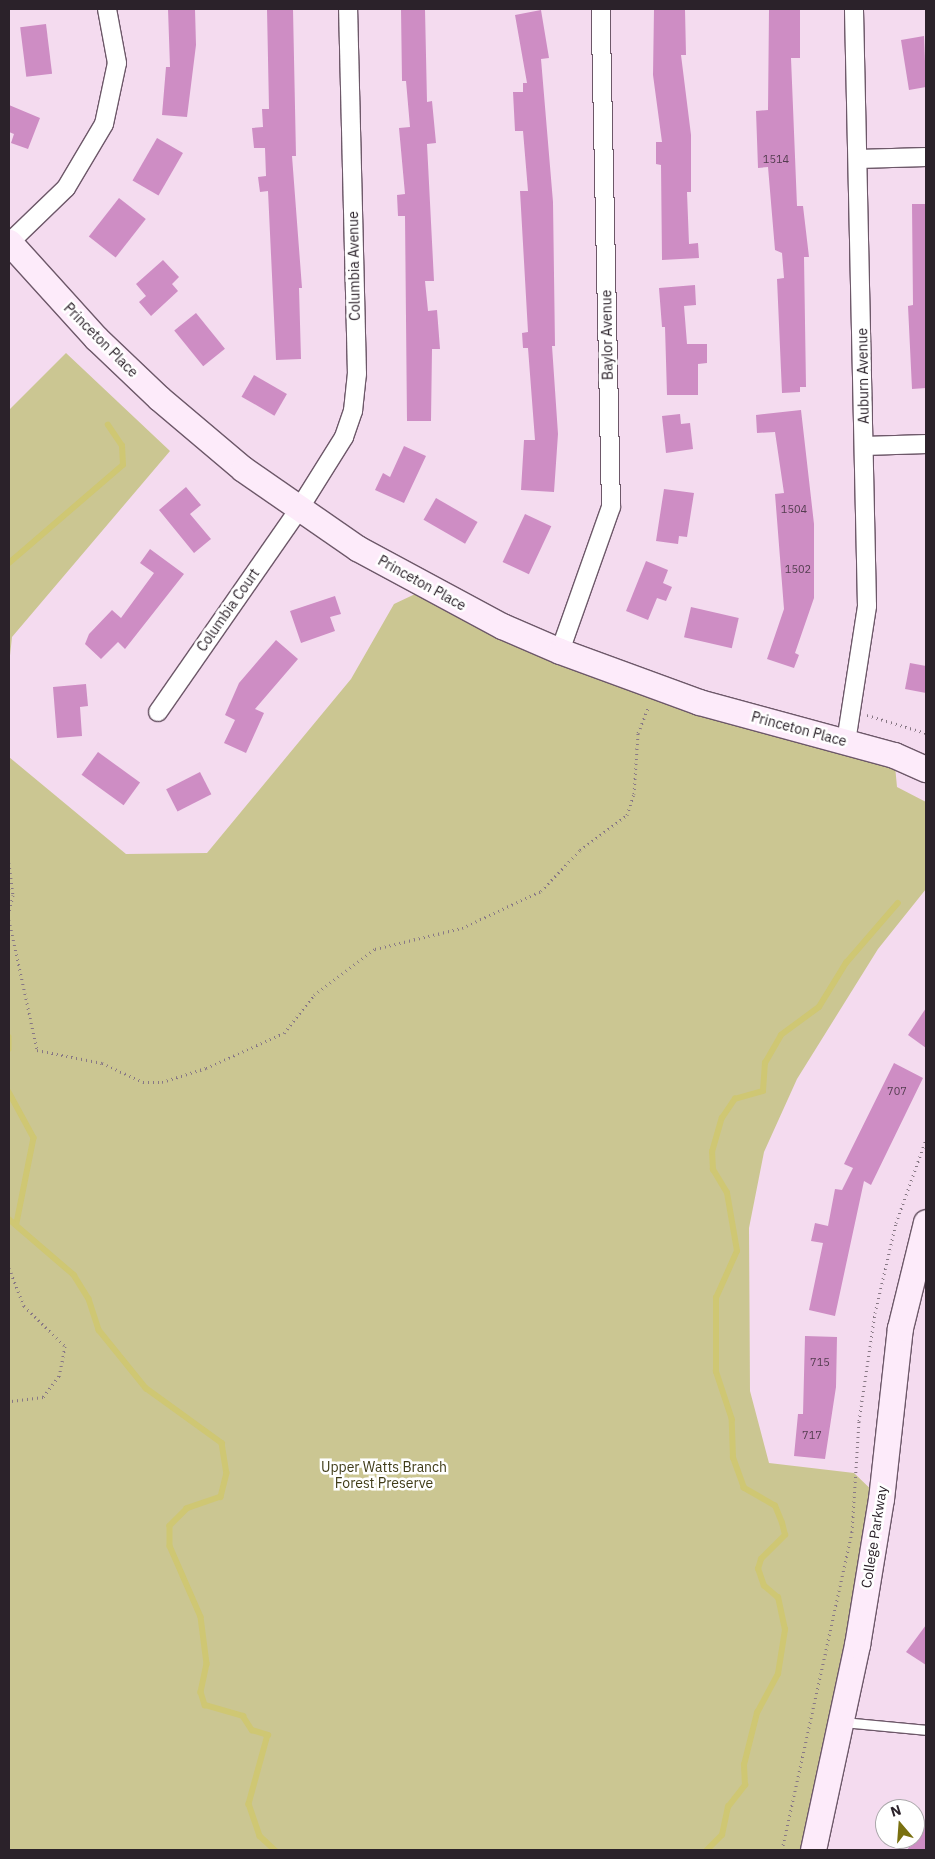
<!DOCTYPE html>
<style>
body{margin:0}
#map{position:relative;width:935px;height:1859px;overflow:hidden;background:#f4dbef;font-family:"IBM Plex Sans",sans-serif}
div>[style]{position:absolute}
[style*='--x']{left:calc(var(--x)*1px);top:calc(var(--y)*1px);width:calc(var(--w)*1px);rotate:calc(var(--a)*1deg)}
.green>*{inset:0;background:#cbc692}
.stream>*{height:5.5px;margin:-2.75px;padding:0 2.75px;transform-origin:2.75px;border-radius:2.75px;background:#cfc773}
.building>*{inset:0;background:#ce8dc4;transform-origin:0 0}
.path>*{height:3px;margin-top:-1.5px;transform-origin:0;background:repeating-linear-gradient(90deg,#887885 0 1px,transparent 0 5px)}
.roads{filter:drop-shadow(1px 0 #6d5869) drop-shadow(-1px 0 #6d5869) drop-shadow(0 1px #6d5869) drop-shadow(0 -1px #6d5869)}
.lane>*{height:9px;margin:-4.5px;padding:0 4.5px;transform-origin:4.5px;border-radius:4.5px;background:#fff}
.street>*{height:18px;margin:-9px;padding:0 9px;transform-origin:9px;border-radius:9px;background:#fff}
.secondary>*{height:25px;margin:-12.5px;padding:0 12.5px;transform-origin:12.5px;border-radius:12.5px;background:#fdebfa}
span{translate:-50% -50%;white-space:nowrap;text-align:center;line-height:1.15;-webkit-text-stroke:5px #fff;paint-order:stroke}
.number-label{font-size:11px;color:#543d50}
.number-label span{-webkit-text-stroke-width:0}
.street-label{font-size:14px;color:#2b222a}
.park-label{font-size:14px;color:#3f3b17}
.frame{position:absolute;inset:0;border:10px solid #2b222a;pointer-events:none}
.north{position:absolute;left:875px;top:1799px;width:50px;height:50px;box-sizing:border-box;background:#fff;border:1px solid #aaa7aa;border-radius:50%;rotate:342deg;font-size:14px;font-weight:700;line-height:20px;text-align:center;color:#2b222a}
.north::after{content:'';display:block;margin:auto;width:18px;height:22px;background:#797010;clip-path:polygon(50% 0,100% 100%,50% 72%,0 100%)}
</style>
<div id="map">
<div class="green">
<div style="clip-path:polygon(66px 353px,170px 451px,12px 637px,9px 665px,9px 410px)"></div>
<div style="clip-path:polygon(430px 587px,502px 626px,894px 755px,897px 787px,926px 802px,926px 889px,878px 949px,797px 1079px,764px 1152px,749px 1228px,750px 1391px,769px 1463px,854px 1473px,881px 1499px,813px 1850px,9px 1850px,9px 757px,126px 854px,207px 853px,351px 679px,394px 604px)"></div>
</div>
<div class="stream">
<div style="--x:9;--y:563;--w:150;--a:-40.7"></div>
<div style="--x:123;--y:465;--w:19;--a:-93"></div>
<div style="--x:122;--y:446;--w:25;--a:-124"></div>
<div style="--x:9;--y:1037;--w:12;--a:90"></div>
<div style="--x:9;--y:1092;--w:52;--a:61.5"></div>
<div style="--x:34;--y:1138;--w:87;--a:101.3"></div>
<div style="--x:9;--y:1219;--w:86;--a:40.7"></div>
<div style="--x:74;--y:1275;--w:28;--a:58"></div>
<div style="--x:89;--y:1299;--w:33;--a:72"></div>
<div style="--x:99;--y:1330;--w:75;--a:51"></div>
<div style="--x:146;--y:1388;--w:94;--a:35.9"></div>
<div style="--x:222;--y:1443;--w:30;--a:81"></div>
<div style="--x:227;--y:1473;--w:25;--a:104"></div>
<div style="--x:221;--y:1497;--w:36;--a:161"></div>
<div style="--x:187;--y:1509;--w:24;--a:135"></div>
<div style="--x:170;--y:1526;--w:20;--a:90"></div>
<div style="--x:170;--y:1546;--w:77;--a:66.4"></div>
<div style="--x:201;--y:1617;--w:47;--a:82.7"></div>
<div style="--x:207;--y:1664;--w:29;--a:102"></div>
<div style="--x:201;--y:1692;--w:14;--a:73"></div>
<div style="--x:205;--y:1705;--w:40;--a:16"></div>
<div style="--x:243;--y:1716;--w:17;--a:57"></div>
<div style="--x:252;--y:1730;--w:17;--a:17"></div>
<div style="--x:268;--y:1735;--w:72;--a:105.4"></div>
<div style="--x:249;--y:1804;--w:34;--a:71"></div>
<div style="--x:260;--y:1836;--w:21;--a:43"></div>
<div style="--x:707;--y:1850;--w:21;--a:-45"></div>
<div style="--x:722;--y:1835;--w:29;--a:-78"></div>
<div style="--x:728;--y:1807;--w:28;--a:-52"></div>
<div style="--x:745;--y:1785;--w:20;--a:-93"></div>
<div style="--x:744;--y:1765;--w:54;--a:-76"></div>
<div style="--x:757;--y:1713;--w:44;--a:-61.7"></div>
<div style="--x:778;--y:1674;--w:45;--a:-81"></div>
<div style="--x:785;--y:1630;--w:33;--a:-102"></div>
<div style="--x:778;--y:1598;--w:18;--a:-139"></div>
<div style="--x:764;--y:1586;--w:18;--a:-109"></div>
<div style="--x:758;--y:1569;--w:10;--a:-73"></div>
<div style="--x:761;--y:1559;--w:34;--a:-45"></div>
<div style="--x:785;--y:1535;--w:12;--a:-104"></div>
<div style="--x:782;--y:1523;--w:18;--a:-112"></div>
<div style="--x:775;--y:1506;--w:36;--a:-150"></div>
<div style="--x:744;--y:1488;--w:32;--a:-110"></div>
<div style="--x:733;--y:1458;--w:38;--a:-92"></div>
<div style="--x:732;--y:1420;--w:51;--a:-108.4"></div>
<div style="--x:716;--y:1372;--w:74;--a:-90"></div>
<div style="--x:716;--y:1298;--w:51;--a:-65.9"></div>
<div style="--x:737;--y:1251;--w:59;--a:-99.8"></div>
<div style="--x:727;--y:1193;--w:27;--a:-121"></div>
<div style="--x:713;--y:1170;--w:18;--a:-93"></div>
<div style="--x:712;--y:1152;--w:35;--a:-74"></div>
<div style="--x:722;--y:1118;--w:23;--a:-56"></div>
<div style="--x:735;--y:1099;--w:29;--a:-16"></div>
<div style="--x:763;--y:1091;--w:28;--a:-86"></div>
<div style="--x:765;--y:1063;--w:32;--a:-60"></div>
<div style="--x:781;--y:1035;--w:47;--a:-36.4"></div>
<div style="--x:819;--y:1007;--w:52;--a:-58.5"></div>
<div style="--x:846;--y:963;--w:79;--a:-49.1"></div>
</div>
<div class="building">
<div style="clip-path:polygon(168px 9px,195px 9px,196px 45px,187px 117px,162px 115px,166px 67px,170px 67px)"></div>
<div style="clip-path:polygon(267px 9px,293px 9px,296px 156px,292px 156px,302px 288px,299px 288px,301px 359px,276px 360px,268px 191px,260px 192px,258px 177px,266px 176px,265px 148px,254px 148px,252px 128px,263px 127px,262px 109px,269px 109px)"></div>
<div style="clip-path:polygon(401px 9px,425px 9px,427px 102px,432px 101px,436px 143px,427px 144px,434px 281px,425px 281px,428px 311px,437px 310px,440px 349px,432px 349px,431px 421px,407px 421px,405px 216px,398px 216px,397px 195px,405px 194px,399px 128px,410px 127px,406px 81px,402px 81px)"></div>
<div style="clip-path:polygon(654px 9px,685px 9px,686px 55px,681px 55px,691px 135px,691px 192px,687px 192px,689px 244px,698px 243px,699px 258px,662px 260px,661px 165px,656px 164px,656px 142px,662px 142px,653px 75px)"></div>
<div style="clip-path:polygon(769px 9px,800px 9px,800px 58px,791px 58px,797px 206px,803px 206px,809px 257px,804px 257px,806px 387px,800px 387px,800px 392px,782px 393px,777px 279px,784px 278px,782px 253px,775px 250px,768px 167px,758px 168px,756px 111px,768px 110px)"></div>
<div style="clip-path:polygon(541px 10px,549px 58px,541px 59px,553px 202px,555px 346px,552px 346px,558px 434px,554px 492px,521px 490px,524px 440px,535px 440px,528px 348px,523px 348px,522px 333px,528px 332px,520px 191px,528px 191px,523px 131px,515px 131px,513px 92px,523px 92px,523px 83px,527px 83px,515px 15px)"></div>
<div style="left:46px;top:24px;width:50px;height:26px;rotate:83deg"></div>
<div style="clip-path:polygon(924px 36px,926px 87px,909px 90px,901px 40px)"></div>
<div style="clip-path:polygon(9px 105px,40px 118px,28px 149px,11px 143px,14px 134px,9px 132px)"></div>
<div style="left:157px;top:138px;width:30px;height:49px;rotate:30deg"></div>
<div style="left:119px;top:198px;width:34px;height:49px;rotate:38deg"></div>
<div style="clip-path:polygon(912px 204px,926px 204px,926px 388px,912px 389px,908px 306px,913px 305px)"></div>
<div style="clip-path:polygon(163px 260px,179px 277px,172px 284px,178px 291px,151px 316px,139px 302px,146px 296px,136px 284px)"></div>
<div style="clip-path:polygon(695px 285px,696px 305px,684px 306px,687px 344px,707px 344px,707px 363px,698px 364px,698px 395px,667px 395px,665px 327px,662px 327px,659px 288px)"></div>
<div style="left:196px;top:313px;width:46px;height:28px;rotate:51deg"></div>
<div style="left:254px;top:375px;width:38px;height:25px;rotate:30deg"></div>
<div style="clip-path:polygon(801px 410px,814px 524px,814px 598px,795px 653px,799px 655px,794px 668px,767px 659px,784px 609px,775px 494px,784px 493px,775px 432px,757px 433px,756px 415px)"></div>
<div style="clip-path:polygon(680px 414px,681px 424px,690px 423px,693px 449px,666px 453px,662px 416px)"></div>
<div style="clip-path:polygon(404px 446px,426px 456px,404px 503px,375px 490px,383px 473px,390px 477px)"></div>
<div style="clip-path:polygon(186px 487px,201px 505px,190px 514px,211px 539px,194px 553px,159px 510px)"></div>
<div style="clip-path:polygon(664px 489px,694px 493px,687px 537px,679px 536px,678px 544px,656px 541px)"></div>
<div style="left:436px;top:498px;width:48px;height:25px;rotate:30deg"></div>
<div style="left:525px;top:514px;width:29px;height:53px;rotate:25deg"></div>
<div style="clip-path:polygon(150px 549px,184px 574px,125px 649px,118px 642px,101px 659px,85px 644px,89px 634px,112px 610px,121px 618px,154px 573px,140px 563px)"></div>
<div style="clip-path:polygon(646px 561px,668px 570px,663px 583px,672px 587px,666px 601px,657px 598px,648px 620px,626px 611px)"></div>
<div style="clip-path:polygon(335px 596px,341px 614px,330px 617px,335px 631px,301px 643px,290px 611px)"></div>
<div style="left:691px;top:607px;width:49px;height:31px;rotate:13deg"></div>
<div style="clip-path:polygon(276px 640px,298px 659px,255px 709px,264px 713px,246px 753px,224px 743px,235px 720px,225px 715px,239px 683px)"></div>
<div style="clip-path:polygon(910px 663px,926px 666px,926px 693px,905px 689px)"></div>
<div style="clip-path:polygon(86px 684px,88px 706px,80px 707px,82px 736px,57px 738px,53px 687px)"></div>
<div style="left:98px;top:752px;width:52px;height:28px;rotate:36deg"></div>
<div style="left:200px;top:772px;width:25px;height:38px;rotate:63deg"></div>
<div style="clip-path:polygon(926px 1008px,926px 1048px,908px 1035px)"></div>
<div style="clip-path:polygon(894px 1063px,923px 1078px,871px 1185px,864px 1181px,835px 1316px,809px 1310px,823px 1243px,811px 1241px,815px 1223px,828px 1226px,835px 1189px,842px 1190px,853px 1168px,844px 1164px)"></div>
<div style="clip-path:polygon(805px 1336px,837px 1337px,836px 1387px,825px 1459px,794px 1456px,798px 1414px,803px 1414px)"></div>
<div style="clip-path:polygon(926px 1625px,926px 1665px,906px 1652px)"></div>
<div style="clip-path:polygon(926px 1817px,926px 1850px,907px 1850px,915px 1839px)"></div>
</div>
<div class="path">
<div style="--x:867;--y:715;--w:62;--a:17"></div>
<div style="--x:9;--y:863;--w:32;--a:83"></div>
<div style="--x:13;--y:895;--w:18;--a:103"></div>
<div style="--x:9;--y:920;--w:133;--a:77.8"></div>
<div style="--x:37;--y:1050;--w:66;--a:11.3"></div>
<div style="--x:102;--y:1063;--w:45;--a:24.9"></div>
<div style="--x:143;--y:1082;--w:19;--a:0"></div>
<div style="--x:162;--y:1082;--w:46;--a:-17.7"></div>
<div style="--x:206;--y:1068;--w:85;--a:-24.2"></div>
<div style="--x:284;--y:1033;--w:48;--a:-51.7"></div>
<div style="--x:314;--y:995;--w:76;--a:-37"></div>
<div style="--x:375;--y:949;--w:89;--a:-13.6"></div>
<div style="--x:462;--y:928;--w:87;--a:-25.1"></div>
<div style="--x:541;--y:891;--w:57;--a:-46.4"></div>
<div style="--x:580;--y:850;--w:59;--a:-36.7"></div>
<div style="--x:627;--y:815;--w:22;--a:-72"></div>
<div style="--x:634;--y:794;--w:61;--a:-86.2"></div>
<div style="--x:638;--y:733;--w:29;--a:-68"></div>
<div style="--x:9;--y:1268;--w:41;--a:68.5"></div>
<div style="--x:24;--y:1306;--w:57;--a:44.3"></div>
<div style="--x:65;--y:1346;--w:31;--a:101"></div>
<div style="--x:59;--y:1376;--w:26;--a:127"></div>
<div style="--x:43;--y:1397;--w:34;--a:173"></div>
<div style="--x:782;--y:1850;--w:326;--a:-77.6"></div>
<div style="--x:852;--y:1532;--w:111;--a:-86.4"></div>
<div style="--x:859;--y:1421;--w:109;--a:-81.6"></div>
<div style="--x:875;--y:1313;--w:92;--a:-76.9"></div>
<div style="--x:896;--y:1223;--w:89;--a:-70.3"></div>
</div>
<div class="roads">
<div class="lane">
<div style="--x:842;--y:1722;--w:84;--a:5.4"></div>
</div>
<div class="street">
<div style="--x:858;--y:159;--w:68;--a:-1.7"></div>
<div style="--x:9;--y:243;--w:79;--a:-44"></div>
<div style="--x:66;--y:188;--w:74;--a:-59.3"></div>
<div style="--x:104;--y:124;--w:62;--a:-78"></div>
<div style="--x:117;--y:63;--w:55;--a:-100.5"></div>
<div style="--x:865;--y:446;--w:61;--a:-1.9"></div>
<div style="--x:560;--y:651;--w:153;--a:-70.5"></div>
<div style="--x:611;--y:507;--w:498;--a:-91.2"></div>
<div style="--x:158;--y:712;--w:247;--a:-55.2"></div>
<div style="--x:299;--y:509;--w:85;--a:-58"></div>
<div style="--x:344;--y:437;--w:28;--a:-71"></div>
<div style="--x:353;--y:411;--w:37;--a:-84"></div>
<div style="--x:357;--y:374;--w:365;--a:-91.4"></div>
<div style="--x:846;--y:742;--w:138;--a:-81.2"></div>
<div style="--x:867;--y:606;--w:597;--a:-91.25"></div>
</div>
<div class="secondary">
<div style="--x:9;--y:242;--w:130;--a:47.8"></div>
<div style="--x:96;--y:338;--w:87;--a:43.6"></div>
<div style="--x:159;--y:398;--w:110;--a:40.2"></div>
<div style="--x:243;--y:469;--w:139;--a:34.7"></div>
<div style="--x:357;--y:548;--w:165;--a:28.3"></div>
<div style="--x:502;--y:626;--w:63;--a:23.3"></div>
<div style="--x:560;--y:651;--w:148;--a:20.1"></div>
<div style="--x:699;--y:702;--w:202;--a:15.2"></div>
<div style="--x:894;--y:755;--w:35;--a:24"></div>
<div style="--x:813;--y:1850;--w:210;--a:-77.9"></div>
<div style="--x:857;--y:1645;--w:148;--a:-80.7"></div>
<div style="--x:881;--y:1499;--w:172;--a:-83.7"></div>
<div style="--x:900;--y:1328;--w:109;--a:-76.2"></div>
</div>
</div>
<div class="number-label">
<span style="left:776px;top:159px">1514</span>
<span style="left:794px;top:509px">1504</span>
<span style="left:798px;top:569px">1502</span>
<span style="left:897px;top:1091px">707</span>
<span style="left:820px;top:1362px">715</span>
<span style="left:812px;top:1435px">717</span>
</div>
<div class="street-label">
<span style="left:354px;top:266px;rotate:-91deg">Columbia Avenue</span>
<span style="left:607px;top:335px;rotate:-91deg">Baylor Avenue</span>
<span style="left:101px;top:340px;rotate:45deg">Princeton Place</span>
<span style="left:863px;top:376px;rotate:-91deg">Auburn Avenue</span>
<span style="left:422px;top:583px;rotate:29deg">Princeton Place</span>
<span style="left:228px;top:610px;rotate:-55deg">Columbia Court</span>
<span style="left:799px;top:729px;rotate:15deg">Princeton Place</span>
<span style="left:874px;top:1537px;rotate:-81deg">College Parkway</span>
</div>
<div class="park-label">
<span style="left:384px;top:1475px">Upper Watts Branch<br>Forest Preserve</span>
</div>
<div class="frame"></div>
<div class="north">N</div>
</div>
